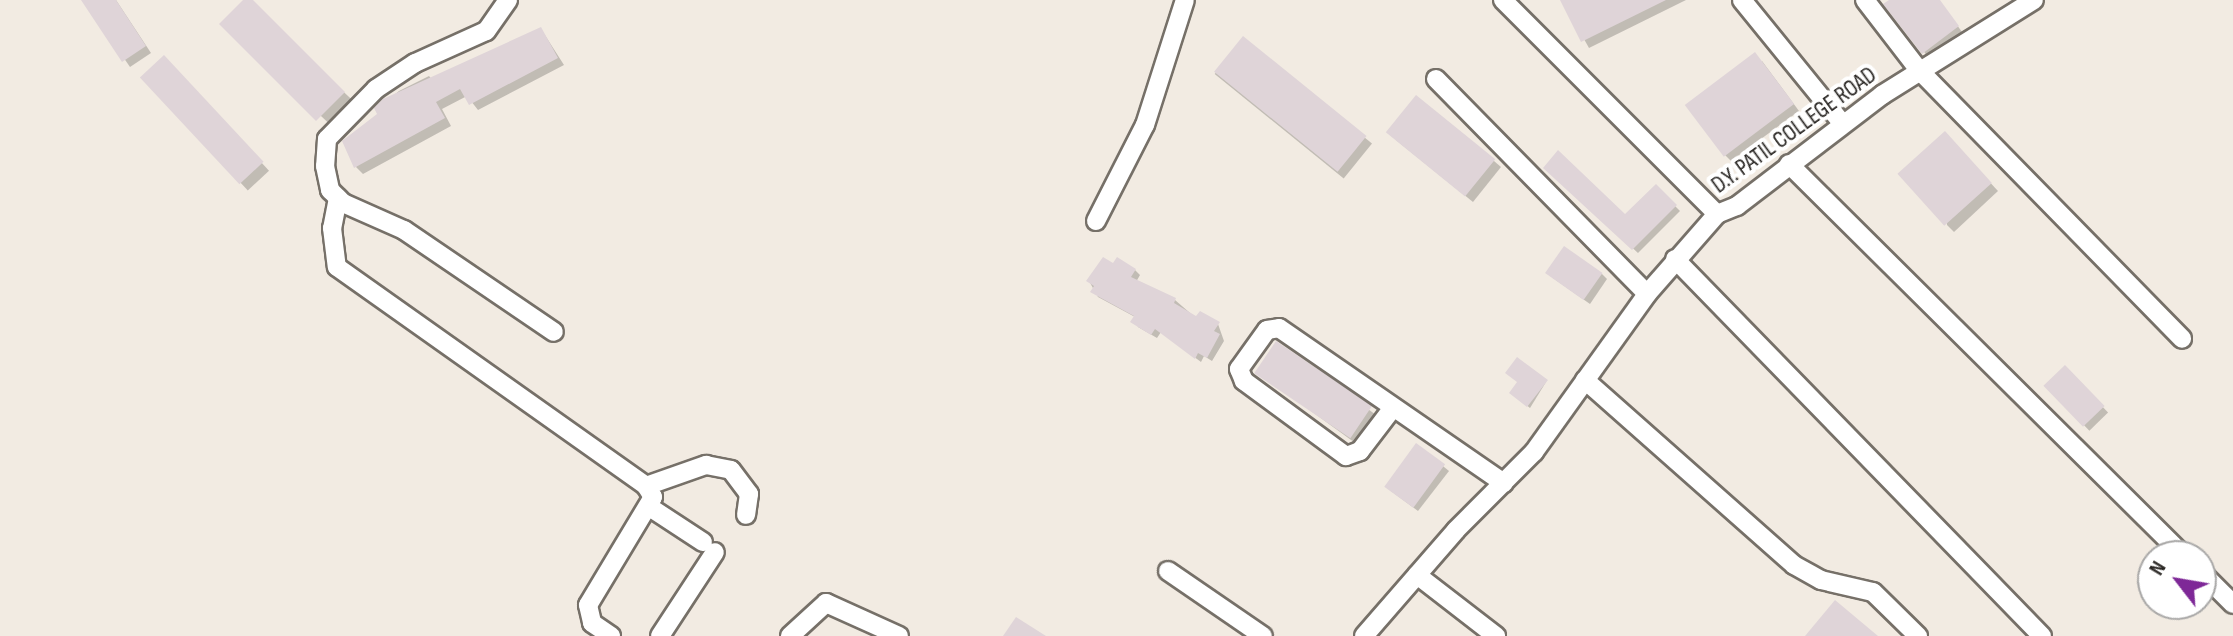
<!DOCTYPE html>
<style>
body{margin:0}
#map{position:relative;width:2233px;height:636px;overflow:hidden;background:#f2ebe2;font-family:"Sofia Sans Condensed",sans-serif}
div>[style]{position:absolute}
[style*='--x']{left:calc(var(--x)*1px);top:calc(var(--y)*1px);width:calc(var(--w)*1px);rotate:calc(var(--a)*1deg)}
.shadow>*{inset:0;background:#0003;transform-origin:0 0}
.building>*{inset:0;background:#dfd4d8;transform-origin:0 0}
.roads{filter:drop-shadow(2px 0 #767068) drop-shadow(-2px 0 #767068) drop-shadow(0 2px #767068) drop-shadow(0 -2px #767068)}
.minor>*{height:18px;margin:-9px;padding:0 9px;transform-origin:9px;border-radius:9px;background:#fff}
span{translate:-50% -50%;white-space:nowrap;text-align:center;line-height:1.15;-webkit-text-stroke:8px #fff;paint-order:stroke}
.street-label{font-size:24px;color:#282522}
.north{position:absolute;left:2137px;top:540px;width:80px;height:80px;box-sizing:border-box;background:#fff;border:2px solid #a9a8a7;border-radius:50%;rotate:301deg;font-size:22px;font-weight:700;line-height:32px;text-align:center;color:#282522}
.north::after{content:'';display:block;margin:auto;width:28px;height:36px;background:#7e2897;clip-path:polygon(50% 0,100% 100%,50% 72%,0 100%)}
</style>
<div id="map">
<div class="shadow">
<div style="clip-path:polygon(84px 0,116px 0,151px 53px,130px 67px)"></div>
<div style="left:245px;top:0;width:146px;height:33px;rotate:43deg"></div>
<div style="clip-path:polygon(1562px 0,1686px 0,1589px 48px)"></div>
<div style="clip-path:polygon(1892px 0,1939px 0,1962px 32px,1928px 58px)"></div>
<div style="clip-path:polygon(541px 29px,564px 65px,478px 110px,467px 96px,442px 109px,451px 126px,363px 174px,356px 167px,379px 115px,377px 109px,399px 91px,429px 76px,434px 82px)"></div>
<div style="left:1243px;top:39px;width:166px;height:45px;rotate:39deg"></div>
<div style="left:164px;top:58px;width:154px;height:29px;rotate:47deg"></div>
<div style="clip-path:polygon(1762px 61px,1799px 111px,1731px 161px,1724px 154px)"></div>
<div style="clip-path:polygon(1945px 134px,1998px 191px,1954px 232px,1947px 225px)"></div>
<div style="clip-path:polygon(1396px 140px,1494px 161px,1501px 167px,1473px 202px)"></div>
<div style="clip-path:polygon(1546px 168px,1625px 217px,1656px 187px,1680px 211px,1638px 253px)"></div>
<div style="clip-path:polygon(1114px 266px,1135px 270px,1140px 275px,1136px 282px,1175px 300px,1197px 319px,1218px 324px,1224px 341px,1212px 361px,1204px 356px,1201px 362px,1161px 332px,1157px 338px,1138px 327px,1135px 317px,1098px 297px,1089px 281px)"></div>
<div style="clip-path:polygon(1602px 274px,1607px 279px,1590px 304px,1553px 278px)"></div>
<div style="left:1277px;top:343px;width:123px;height:35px;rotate:36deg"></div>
<div style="left:2065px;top:368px;width:62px;height:26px;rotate:46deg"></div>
<div style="clip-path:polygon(1546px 382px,1530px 408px,1511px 393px)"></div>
<div style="clip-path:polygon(1417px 445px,1449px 471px,1418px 511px,1391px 491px)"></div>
</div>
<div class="building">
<div style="clip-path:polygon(81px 0,116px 0,146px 46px,122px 62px)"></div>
<div style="clip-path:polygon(243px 0,253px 0,345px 92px,316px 121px,219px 24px)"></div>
<div style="clip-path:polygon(1560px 0,1666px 0,1581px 42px)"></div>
<div style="clip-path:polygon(1889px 0,1940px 0,1959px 26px,1922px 54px,1883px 4px)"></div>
<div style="clip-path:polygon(541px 27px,558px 58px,469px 105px,460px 89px,436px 102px,445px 118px,354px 168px,342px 141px,377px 114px,374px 108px,383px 99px)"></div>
<div style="left:1243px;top:36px;width:159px;height:46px;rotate:39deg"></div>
<div style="left:1755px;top:52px;width:65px;height:88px;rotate:53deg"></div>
<div style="left:164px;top:55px;width:146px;height:33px;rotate:47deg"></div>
<div style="left:1416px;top:95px;width:102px;height:48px;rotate:39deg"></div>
<div style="left:1945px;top:131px;width:70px;height:64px;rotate:48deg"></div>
<div style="clip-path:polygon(1558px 150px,1625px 214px,1656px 184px,1677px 205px,1632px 250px,1543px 168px)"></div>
<div style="left:1564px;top:246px;width:47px;height:33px;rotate:35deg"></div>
<div style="clip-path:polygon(1103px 257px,1113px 263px,1117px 257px,1136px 269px,1131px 277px,1176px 298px,1174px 303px,1196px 316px,1200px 311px,1220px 322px,1214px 331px,1220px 334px,1207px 358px,1198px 353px,1195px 359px,1155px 329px,1151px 335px,1130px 322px,1134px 316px,1090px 292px,1094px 286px,1086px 281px)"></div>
<div style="left:1276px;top:341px;width:116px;height:39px;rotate:34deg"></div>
<div style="clip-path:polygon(1517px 357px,1548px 380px,1527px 407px,1509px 393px,1517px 382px,1505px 373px)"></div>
<div style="left:2065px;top:365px;width:57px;height:30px;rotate:46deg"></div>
<div style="left:1416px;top:443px;width:36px;height:54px;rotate:36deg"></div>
<div style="clip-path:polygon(1835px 600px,1878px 636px,1805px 636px)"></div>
<div style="clip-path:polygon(1016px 617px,1046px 636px,1003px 636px)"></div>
</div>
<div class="roads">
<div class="minor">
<div style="--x:508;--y:0;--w:38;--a:125"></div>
<div style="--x:486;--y:31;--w:78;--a:155.7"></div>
<div style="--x:415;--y:63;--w:47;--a:146.3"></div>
<div style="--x:376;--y:89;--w:70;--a:134.4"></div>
<div style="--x:327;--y:139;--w:27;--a:94"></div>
<div style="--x:325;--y:166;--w:25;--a:78"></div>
<div style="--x:330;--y:190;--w:18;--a:45"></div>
<div style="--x:343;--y:203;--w:67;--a:23.9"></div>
<div style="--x:404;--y:230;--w:181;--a:34.2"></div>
<div style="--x:1503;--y:0;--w:303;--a:45"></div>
<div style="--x:1717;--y:214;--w:22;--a:-22"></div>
<div style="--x:1737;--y:206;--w:183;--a:-37.4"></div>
<div style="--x:1882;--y:95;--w:179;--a:-32"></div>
<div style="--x:1742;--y:0;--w:159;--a:50.9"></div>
<div style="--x:1865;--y:0;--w:88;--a:52.4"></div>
<div style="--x:1919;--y:70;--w:376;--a:45.6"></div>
<div style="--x:1436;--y:79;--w:301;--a:45.5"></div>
<div style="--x:1789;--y:164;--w:556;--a:44.78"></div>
<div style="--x:338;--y:198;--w:31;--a:101"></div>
<div style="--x:332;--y:228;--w:39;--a:83"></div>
<div style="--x:337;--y:267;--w:379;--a:35.3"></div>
<div style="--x:646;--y:486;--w:13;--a:58"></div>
<div style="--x:653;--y:497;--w:126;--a:121"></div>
<div style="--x:588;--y:605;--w:18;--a:77"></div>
<div style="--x:592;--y:623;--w:23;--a:34"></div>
<div style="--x:1096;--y:221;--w:108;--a:-63"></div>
<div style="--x:1145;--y:125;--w:131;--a:-72.3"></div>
<div style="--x:1675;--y:259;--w:526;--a:45.77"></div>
<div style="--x:1585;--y:380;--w:279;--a:41.5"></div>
<div style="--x:1794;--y:565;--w:31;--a:29"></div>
<div style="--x:1821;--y:580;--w:53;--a:13"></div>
<div style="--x:1873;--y:592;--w:63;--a:44.4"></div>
<div style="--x:1392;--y:409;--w:53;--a:127.3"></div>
<div style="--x:1360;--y:451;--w:15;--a:160"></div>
<div style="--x:1346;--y:456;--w:127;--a:-143.7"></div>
<div style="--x:1244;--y:381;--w:13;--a:-113"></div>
<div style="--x:1239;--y:369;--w:48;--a:-54.3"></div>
<div style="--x:1267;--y:330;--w:12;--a:-9"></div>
<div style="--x:1279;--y:328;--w:273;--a:34.6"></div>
<div style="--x:646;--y:486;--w:64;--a:-19.3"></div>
<div style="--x:706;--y:465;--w:25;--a:11"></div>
<div style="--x:731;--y:470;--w:30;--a:53"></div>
<div style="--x:749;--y:494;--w:21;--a:98"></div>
<div style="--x:651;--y:508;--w:62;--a:33.2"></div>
<div style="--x:1168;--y:571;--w:115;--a:34.4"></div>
<div style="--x:2201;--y:572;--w:45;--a:45"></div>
<div style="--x:1417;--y:575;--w:100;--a:37.7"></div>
<div style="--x:660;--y:636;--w:100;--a:-56.8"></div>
<div style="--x:790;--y:636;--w:49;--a:-42.5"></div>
<div style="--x:826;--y:603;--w:80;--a:24.3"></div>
<div style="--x:1364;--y:636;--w:140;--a:-49"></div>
<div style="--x:1456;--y:530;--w:110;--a:-45"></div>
<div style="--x:1534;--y:452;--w:194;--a:-54.4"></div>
<div style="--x:1647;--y:294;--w:106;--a:-48.8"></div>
</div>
</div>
<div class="street-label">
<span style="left:1794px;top:130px;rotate:-36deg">D.Y. PATIL COLLEGE ROAD</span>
</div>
<div class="north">N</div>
</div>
